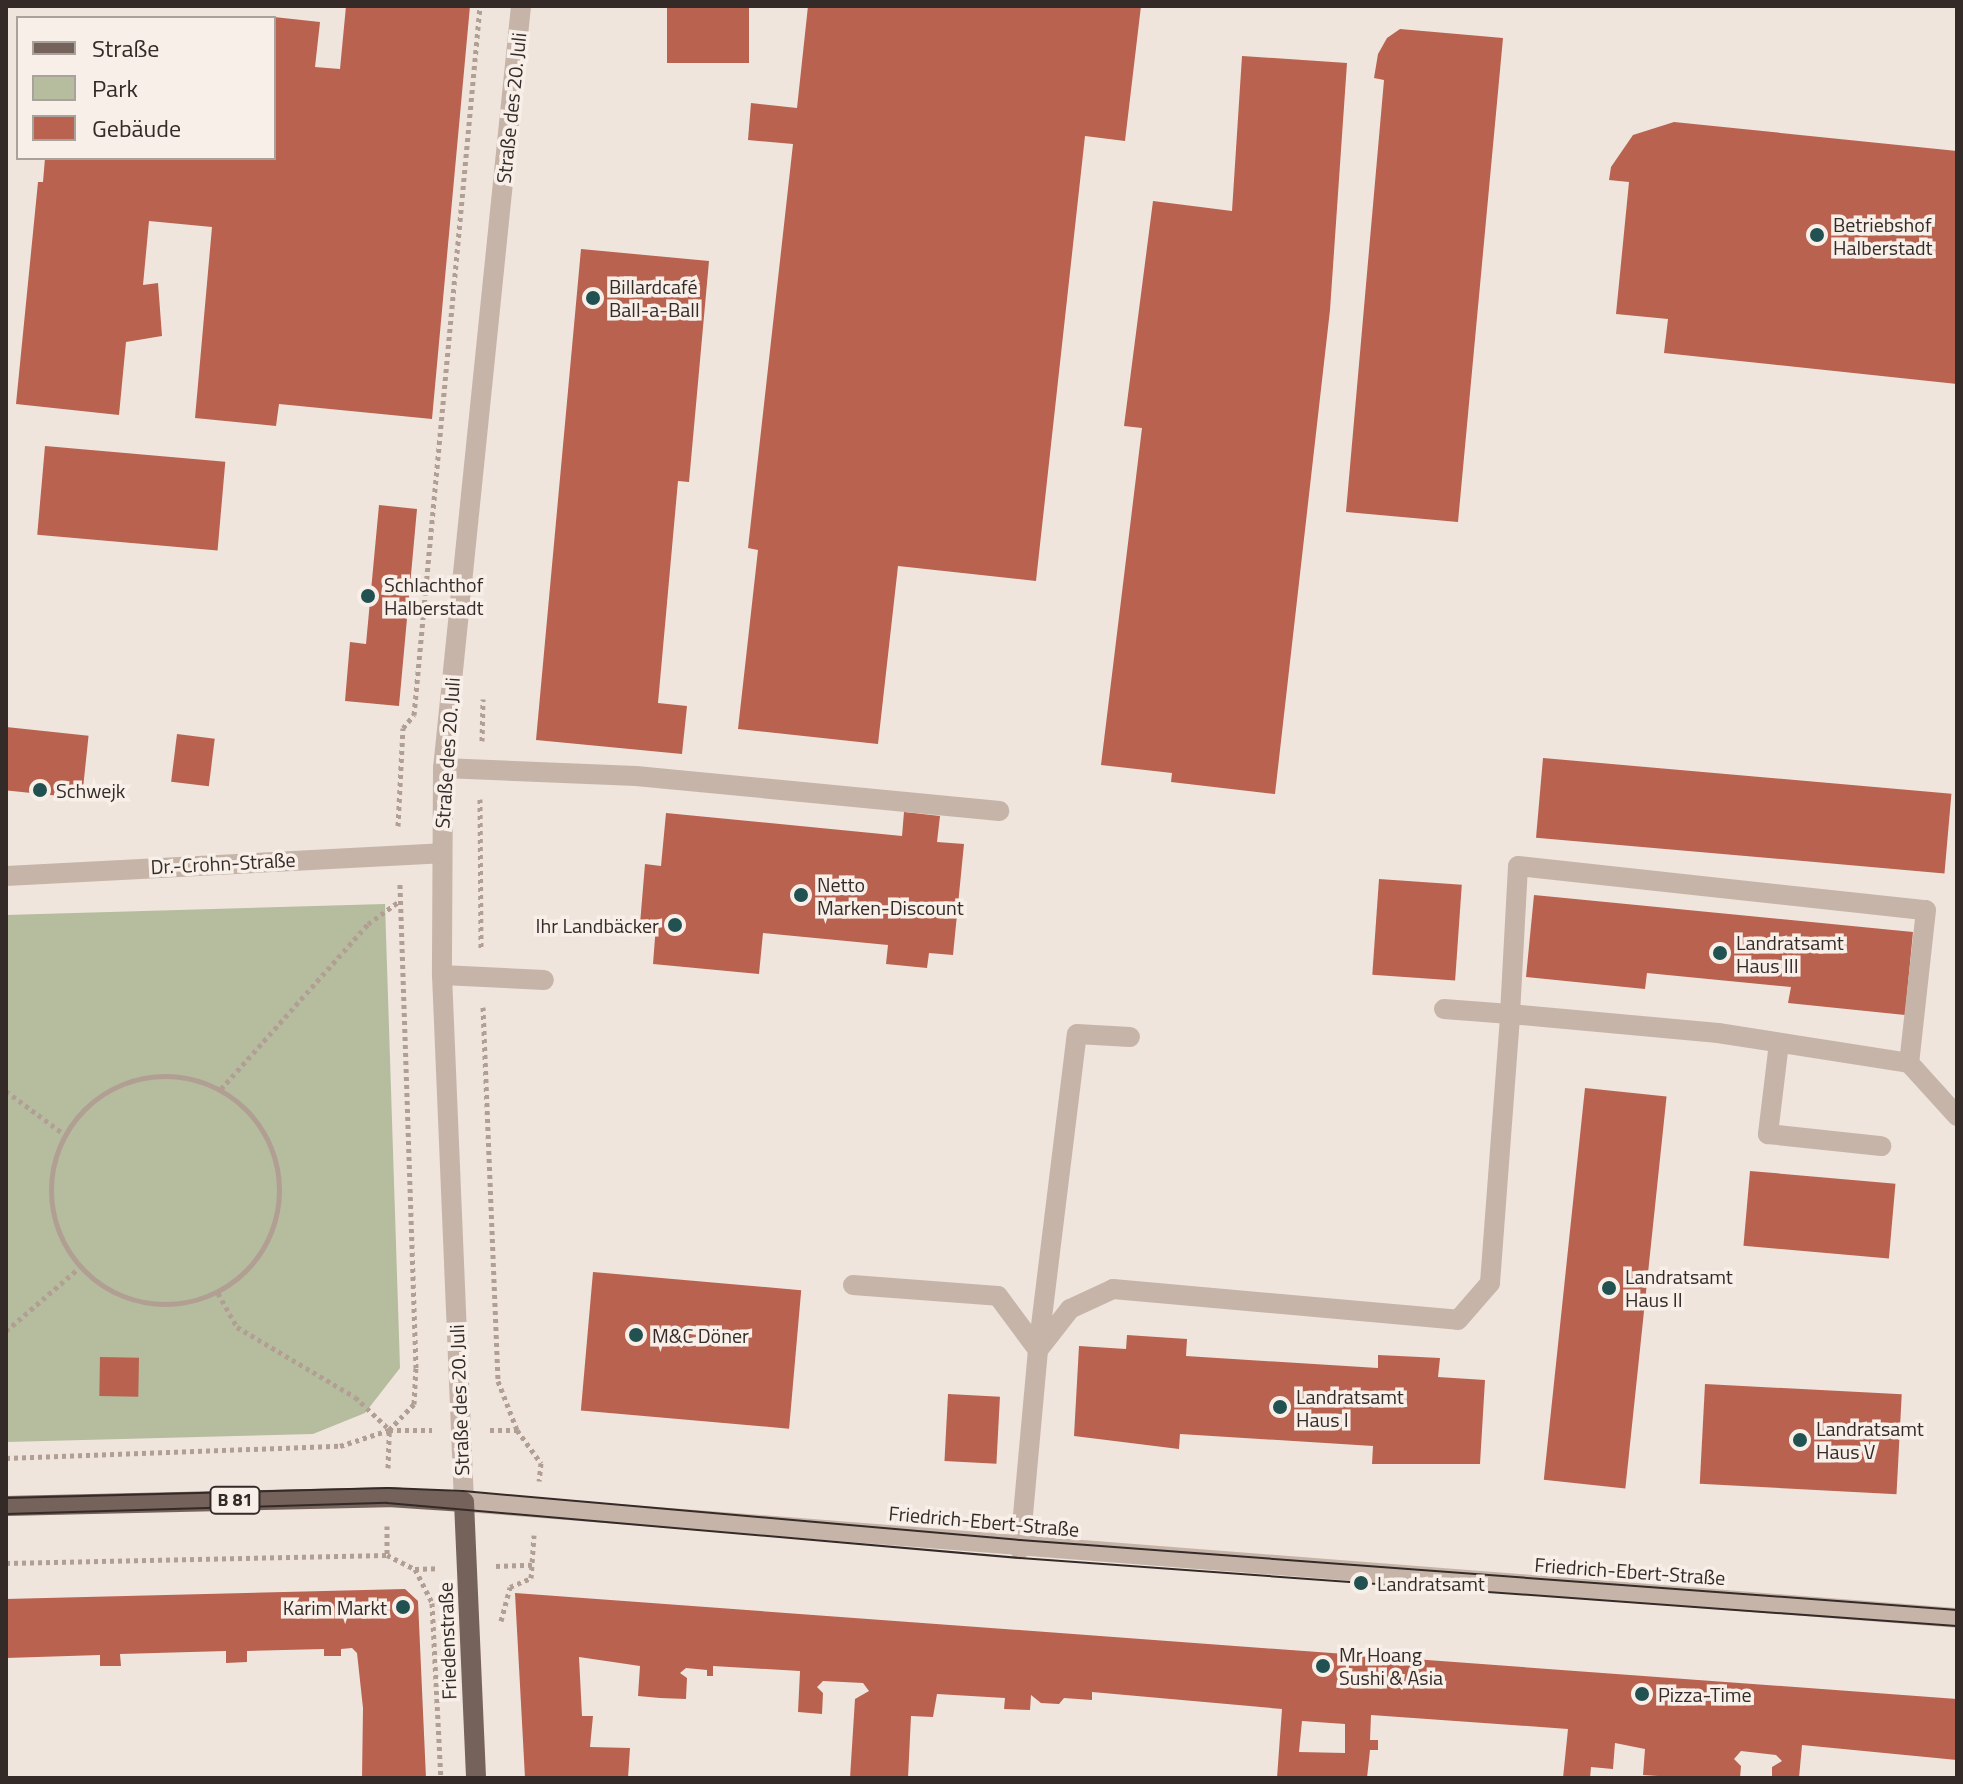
<!DOCTYPE html>
<meta charset="utf-8">
<style>
body{margin:0}
#map{position:relative;width:1963px;height:1784px;overflow:hidden;background:#efe5dc;font-family:"Titillium Web",sans-serif}
div>[style]{position:absolute}
[style*='--x']{left:calc(var(--x)*1px);top:calc(var(--y)*1px);width:calc(var(--w)*1px);rotate:calc(var(--a)*1deg)}
.green>*{inset:0;background:#b5bd9e}
.building>*{inset:0;background:#b96250;transform-origin:0 0}
.path>*{height:5px;margin-top:-2.5px;transform-origin:0;background:repeating-linear-gradient(90deg,#b29f94 0 4px,transparent 0 8px)}
.path>.ring{margin:-2.5px;padding:0;box-sizing:content-box;background:none;border:5px solid #b29f94;border-radius:50%}
.minor>*{height:20px;margin:-10px;padding:0 10px;transform-origin:10px;border-radius:10px;background:#c6b4a9}
.major>*{height:20px;margin:-10px;padding:0 10px;transform-origin:10px;border-radius:10px;background:#75625b}
.tram>*{height:2px;margin:-1px;padding:0 1px;transform-origin:1px;border-radius:1px;background:#342b28}
.dots>*{width:22px;height:22px;translate:-50% -50%;box-sizing:border-box;border:4px solid #f7efe8;border-radius:50%}
span{translate:-50% -50%;white-space:nowrap;text-align:center;line-height:1.15;-webkit-text-stroke:7px #f7efe8;paint-order:stroke}
.shield-label span{padding:2px 6px;background:#f7efe8;border:2px solid;border-radius:6px;-webkit-text-stroke-width:0}
.shield-label{font-size:18px;color:#342b28;font-weight:700}
.street-label{font-size:20px;color:#342b28}
.poi-label{font-size:20px;color:#342b28}
.left{translate:0 -50%;text-align:left}
.right{translate:-100% -50%;text-align:right}
.frame{position:absolute;inset:0;border:8px solid #342b28;pointer-events:none}
.legend{position:absolute;left:16px;top:16px;width:260px;height:144px;box-sizing:border-box;background:#f7efe8;border:2px solid #a9a19b;margin:0;padding:10px 14px;list-style:none;font-size:24px;color:#342b28}
.legend li{display:flex;align-items:center;gap:16px;height:40px}
.legend b{width:40px;border:2px solid #a9a19b}
</style>
<div id="map">
<div class="green">
<div style="clip-path:polygon(385px 904px,400px 1368px,365px 1413px,313px 1434px,6px 1442px,6px 915px)"></div>
</div>
<div class="building">
<div style="clip-path:polygon(346px 6px,470px 6px,432px 419px,279px 404px,276px 426px,195px 418px,212px 227px,149px 221px,143px 285px,158px 283px,162px 336px,126px 342px,119px 415px,16px 404px,38px 182px,43px 182px,45px 158px,274px 158px,274px 17px,320px 22px,315px 67px,340px 69px)"></div>
<div style="left:667px;top:6px;width:82px;height:57px"></div>
<div style="clip-path:polygon(808px 6px,1141px 6px,1125px 141px,1085px 136px,1036px 581px,898px 566px,878px 744px,738px 729px,758px 550px,748px 548px,793px 144px,748px 140px,751px 103px,797px 108px)"></div>
<div style="clip-path:polygon(1400px 29px,1503px 38px,1458px 522px,1346px 512px,1384px 80px,1374px 78px,1378px 54px,1387px 38px)"></div>
<div style="clip-path:polygon(1242px 56px,1347px 63px,1330px 310px,1275px 794px,1171px 782px,1172px 773px,1101px 765px,1142px 428px,1124px 426px,1153px 201px,1232px 211px)"></div>
<div style="clip-path:polygon(1674px 122px,1957px 151px,1957px 384px,1664px 353px,1668px 319px,1616px 314px,1629px 182px,1609px 180px,1611px 167px,1633px 135px)"></div>
<div style="clip-path:polygon(581px 249px,709px 261px,689px 482px,678px 481px,658px 703px,687px 706px,682px 754px,536px 740px)"></div>
<div style="left:45px;top:446px;width:181px;height:89px;rotate:5deg"></div>
<div style="clip-path:polygon(379px 505px,417px 509px,399px 706px,345px 701px,350px 642px,366px 644px)"></div>
<div style="left:6px;top:727px;width:83px;height:63px;rotate:6deg"></div>
<div style="left:177px;top:734px;width:38px;height:48px;rotate:7deg"></div>
<div style="left:1543px;top:758px;width:410px;height:80px;rotate:5deg"></div>
<div style="clip-path:polygon(904px 812px,940px 816px,937px 842px,964px 844px,953px 955px,929px 953px,927px 968px,886px 964px,888px 945px,763px 933px,759px 974px,653px 964px,656px 925px,640px 924px,645px 864px,661px 866px,666px 813px,902px 836px)"></div>
<div style="left:1379px;top:879px;width:83px;height:96px;rotate:4deg"></div>
<div style="clip-path:polygon(1534px 895px,1913px 932px,1905px 1015px,1788px 1003px,1791px 987px,1647px 973px,1645px 989px,1526px 977px)"></div>
<div style="left:1585px;top:1088px;width:82px;height:394px;rotate:6deg"></div>
<div style="left:1750px;top:1171px;width:146px;height:75px;rotate:5deg"></div>
<div style="left:593px;top:1272px;width:209px;height:139px;rotate:5deg"></div>
<div style="clip-path:polygon(1127px 1335px,1187px 1339px,1186px 1356px,1378px 1368px,1378px 1355px,1440px 1358px,1438px 1377px,1485px 1380px,1480px 1464px,1372px 1464px,1373px 1446px,1180px 1434px,1179px 1449px,1074px 1436px,1079px 1346px,1126px 1349px)"></div>
<div style="left:100px;top:1357px;width:39px;height:39px;rotate:1deg"></div>
<div style="left:1705px;top:1384px;width:197px;height:100px;rotate:3deg"></div>
<div style="left:948px;top:1394px;width:52px;height:67px;rotate:3deg"></div>
<div style="clip-path:polygon(405px 1589px,418px 1601px,426px 1778px,362px 1778px,363px 1708px,357px 1653px,352px 1648px,341px 1649px,341px 1656px,324px 1656px,324px 1649px,247px 1651px,247px 1662px,226px 1663px,226px 1651px,120px 1654px,121px 1666px,100px 1666px,100px 1655px,6px 1658px,6px 1599px)"></div>
<div style="clip-path:polygon(evenodd,515px 1593px,1957px 1699px,1957px 1760px,1802px 1745px,1799px 1778px,1772px 1778px,1772px 1767px,1782px 1761px,1776px 1755px,1741px 1751px,1734px 1759px,1741px 1766px,1740px 1778px,1688px 1778px,1643px 1775px,1645px 1749px,1615px 1743px,1613px 1769px,1591px 1767px,1590px 1778px,1563px 1778px,1568px 1729px,1371px 1715px,1370px 1740px,1378px 1740px,1378px 1750px,1370px 1750px,1367px 1778px,1277px 1778px,1282px 1709px,1092px 1692px,1092px 1700px,1064px 1698px,1059px 1704px,1041px 1703px,1031px 1695px,1030px 1710px,1004px 1709px,1005px 1698px,937px 1694px,933px 1717px,911px 1716px,908px 1778px,850px 1778px,855px 1699px,869px 1691px,863px 1683px,823px 1681px,817px 1687px,823px 1693px,822px 1714px,798px 1712px,800px 1671px,713px 1666px,713px 1676px,707px 1676px,707px 1670px,686px 1668px,680px 1673px,687px 1678px,686px 1699px,660px 1698px,638px 1696px,640px 1666px,579px 1657px,582px 1716px,593px 1716px,590px 1747px,630px 1748px,628px 1778px,525px 1778px,515px 1593px,1302px 1721px,1345px 1724px,1345px 1753px,1299px 1752px,1302px 1721px)"></div>
</div>
<div class="path">
<div style="--x:482;--y:741;--w:42;--a:-88.6"></div>
<div style="--x:480;--y:799;--w:150;--a:89.6"></div>
<div style="--x:398;--y:826;--w:98;--a:-87.1"></div>
<div style="--x:403;--y:728;--w:17;--a:-50"></div>
<div style="--x:414;--y:715;--w:712;--a:-84.68"></div>
<div style="--x:483;--y:1007;--w:374;--a:87.7"></div>
<div style="--x:498;--y:1381;--w:53;--a:68.8"></div>
<div style="--x:517;--y:1430;--w:41;--a:54"></div>
<div style="--x:541;--y:1463;--w:18;--a:96"></div>
<div class="ring" style="left:51px;top:1076px;width:223px;height:223px"></div>
<div style="--x:221;--y:1089;--w:221;--a:-48.3"></div>
<div style="--x:368;--y:924;--w:39;--a:-36"></div>
<div style="--x:6;--y:1091;--w:72;--a:36.6"></div>
<div style="--x:218;--y:1293;--w:39;--a:61"></div>
<div style="--x:237;--y:1327;--w:137;--a:30.7"></div>
<div style="--x:355;--y:1397;--w:47;--a:43.3"></div>
<div style="--x:6;--y:1331;--w:96;--a:-40.8"></div>
<div style="--x:490;--y:1430;--w:27;--a:0"></div>
<div style="--x:6;--y:1458;--w:334;--a:-2.1"></div>
<div style="--x:340;--y:1446;--w:52;--a:-18.1"></div>
<div style="--x:389;--y:1430;--w:43;--a:0"></div>
<div style="--x:388;--y:1468;--w:38;--a:-88"></div>
<div style="--x:389;--y:1430;--w:36;--a:-46"></div>
<div style="--x:414;--y:1404;--w:36;--a:-87"></div>
<div style="--x:416;--y:1368;--w:484;--a:-91.9"></div>
<div style="--x:387;--y:1526;--w:29;--a:90"></div>
<div style="--x:6;--y:1563;--w:381;--a:-1.2"></div>
<div style="--x:387;--y:1555;--w:31;--a:27"></div>
<div style="--x:415;--y:1569;--w:23;--a:-2"></div>
<div style="--x:496;--y:1566;--w:36;--a:-2"></div>
<div style="--x:415;--y:1569;--w:38;--a:63"></div>
<div style="--x:432;--y:1603;--w:175;--a:87.1"></div>
<div style="--x:501;--y:1621;--w:35;--a:-75"></div>
<div style="--x:510;--y:1587;--w:23;--a:-23"></div>
<div style="--x:531;--y:1578;--w:43;--a:-86"></div>
</div>
<div class="minor">
<div style="--x:521;--y:6;--w:766;--a:95.84"></div>
<div style="--x:443;--y:768;--w:207;--a:90.3"></div>
<div style="--x:442;--y:975;--w:527;--a:87.61"></div>
<div style="--x:464;--y:1502;--w:1497;--a:4.44"></div>
<div style="--x:443;--y:768;--w:193;--a:2.4"></div>
<div style="--x:636;--y:776;--w:365;--a:5.5"></div>
<div style="--x:6;--y:876;--w:436;--a:-3"></div>
<div style="--x:442;--y:975;--w:102;--a:2.8"></div>
<div style="--x:1444;--y:1009;--w:66;--a:4.3"></div>
<div style="--x:1510;--y:1014;--w:148;--a:-86.9"></div>
<div style="--x:1518;--y:866;--w:410;--a:6.2"></div>
<div style="--x:1926;--y:910;--w:154;--a:96.3"></div>
<div style="--x:1779;--y:1043;--w:92;--a:96.9"></div>
<div style="--x:1768;--y:1134;--w:114;--a:6.1"></div>
<div style="--x:853;--y:1285;--w:145;--a:4.3"></div>
<div style="--x:998;--y:1296;--w:67;--a:53.5"></div>
<div style="--x:1038;--y:1350;--w:200;--a:95.2"></div>
<div style="--x:1038;--y:1350;--w:52;--a:-52"></div>
<div style="--x:1070;--y:1309;--w:47;--a:-24.9"></div>
<div style="--x:1113;--y:1289;--w:346;--a:5.1"></div>
<div style="--x:1458;--y:1320;--w:49;--a:-49.1"></div>
<div style="--x:1490;--y:1283;--w:270;--a:-85.7"></div>
<div style="--x:1510;--y:1014;--w:209;--a:5.2"></div>
<div style="--x:1718;--y:1033;--w:193;--a:8.9"></div>
<div style="--x:1909;--y:1063;--w:72;--a:47.8"></div>
<div style="--x:1038;--y:1350;--w:318;--a:-83"></div>
<div style="--x:1077;--y:1034;--w:53;--a:3.2"></div>
</div>
<div class="major">
<div style="--x:6;--y:1506;--w:382;--a:-1.3"></div>
<div style="--x:388;--y:1497;--w:76;--a:3.8"></div>
<div style="--x:464;--y:1502;--w:276;--a:87.5"></div>
</div>
<div class="tram">
<div style="--x:6;--y:1498;--w:382;--a:-1.5"></div>
<div style="--x:388;--y:1488;--w:75;--a:2.3"></div>
<div style="--x:463;--y:1491;--w:559;--a:5.03"></div>
<div style="--x:1020;--y:1540;--w:940;--a:4.27"></div>
<div style="--x:6;--y:1514;--w:381;--a:-1.7"></div>
<div style="--x:387;--y:1503;--w:635;--a:4.97"></div>
<div style="--x:1020;--y:1558;--w:939;--a:4.15"></div>
</div>
<div class="dots">
<div style="left:1817px;top:235px;background:#225151"></div>
<div style="left:593px;top:298px;background:#225151"></div>
<div style="left:368px;top:596px;background:#225151"></div>
<div style="left:40px;top:790px;background:#225151"></div>
<div style="left:801px;top:895px;background:#225151"></div>
<div style="left:675px;top:925px;background:#225151"></div>
<div style="left:1720px;top:953px;background:#225151"></div>
<div style="left:1609px;top:1288px;background:#225151"></div>
<div style="left:636px;top:1335px;background:#225151"></div>
<div style="left:1280px;top:1407px;background:#225151"></div>
<div style="left:1800px;top:1440px;background:#225151"></div>
<div style="left:1361px;top:1583px;background:#225151"></div>
<div style="left:403px;top:1607px;background:#225151"></div>
<div style="left:1323px;top:1666px;background:#225151"></div>
<div style="left:1642px;top:1694px;background:#225151"></div>
</div>
<div class="shield-label">
<span style="left:235px;top:1500px">B 81</span>
</div>
<div class="street-label">
<span style="left:511px;top:108px;rotate:-84deg">Straße des 20. Juli</span>
<span style="left:447px;top:753px;rotate:-86deg">Straße des 20. Juli</span>
<span style="left:223px;top:863px;rotate:-3deg">Dr.-Crohn-Straße</span>
<span style="left:459px;top:1400px;rotate:-92deg">Straße des 20. Juli</span>
<span style="left:984px;top:1521px;rotate:5deg">Friedrich-Ebert-Straße</span>
<span style="left:1630px;top:1571px;rotate:4deg">Friedrich-Ebert-Straße</span>
<span style="left:447px;top:1641px;rotate:-92deg">Friedenstraße</span>
</div>
<div class="poi-label">
<span class="left" style="left:1833px;top:236px">Betriebshof<br>Halberstadt</span>
<span class="left" style="left:609px;top:298px">Billardcafé<br>Ball-a-Ball</span>
<span class="left" style="left:384px;top:596px">Schlachthof<br>Halberstadt</span>
<span class="left" style="left:56px;top:790px">Schwejk</span>
<span class="left" style="left:817px;top:896px">Netto<br>Marken-Discount</span>
<span class="right" style="left:659px;top:925px">Ihr Landbäcker</span>
<span class="left" style="left:1736px;top:954px">Landratsamt<br>Haus III</span>
<span class="left" style="left:1625px;top:1288px">Landratsamt<br>Haus II</span>
<span class="left" style="left:652px;top:1335px">M&amp;C Döner</span>
<span class="left" style="left:1296px;top:1408px">Landratsamt<br>Haus I</span>
<span class="left" style="left:1816px;top:1440px">Landratsamt<br>Haus V</span>
<span class="left" style="left:1377px;top:1583px">Landratsamt</span>
<span class="right" style="left:387px;top:1607px">Karim Markt</span>
<span class="left" style="left:1339px;top:1666px">Mr Hoang<br>Sushi &amp; Asia</span>
<span class="left" style="left:1658px;top:1694px">Pizza-Time</span>
</div>
<div class="frame"></div>
<ul class="legend">
<li><b style="height:10px;background:#75625b"></b>Straße</li>
<li><b style="height:22px;background:#b5bd9e"></b>Park</li>
<li><b style="height:22px;background:#b96250"></b>Gebäude</li>
</ul>
</div>
